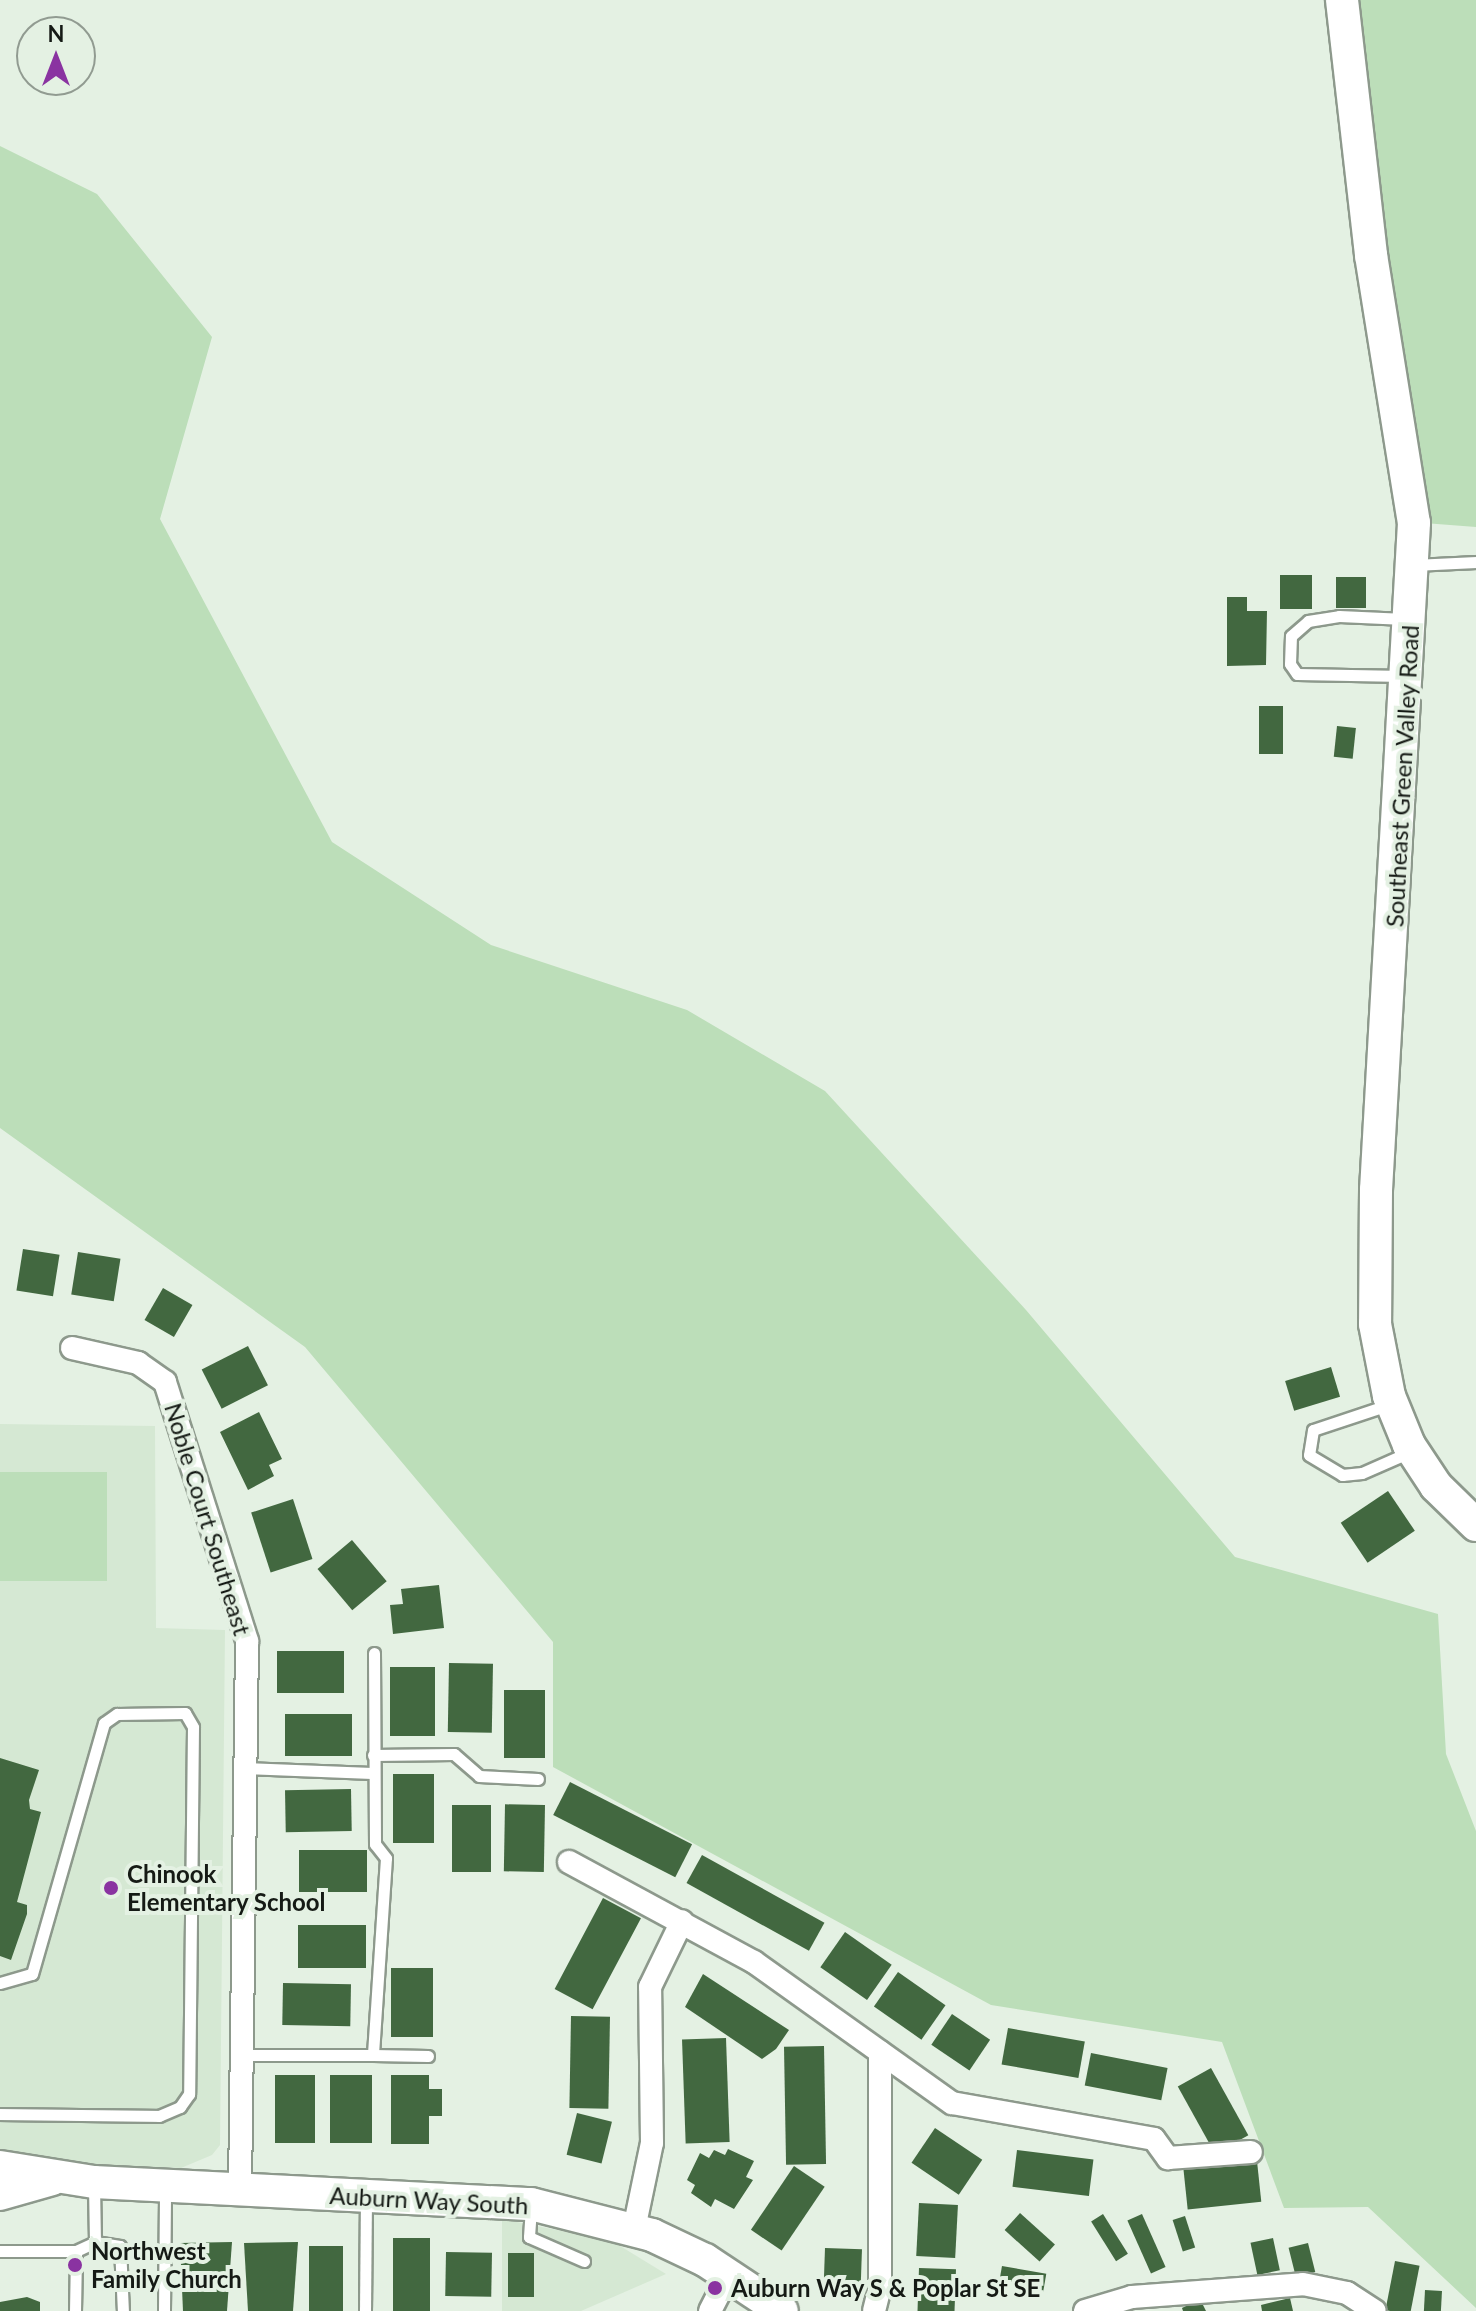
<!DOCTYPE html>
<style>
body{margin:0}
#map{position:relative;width:1476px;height:2311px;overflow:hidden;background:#e4f1e3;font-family:Lato,sans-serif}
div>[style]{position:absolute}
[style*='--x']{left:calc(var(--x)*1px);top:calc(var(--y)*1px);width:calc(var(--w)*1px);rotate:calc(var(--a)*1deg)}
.built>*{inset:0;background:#d5e8d3}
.green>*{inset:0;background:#bcdeb9;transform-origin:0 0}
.building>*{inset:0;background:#426840;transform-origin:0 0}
.roads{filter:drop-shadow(2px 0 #8d998c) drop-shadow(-2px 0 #8d998c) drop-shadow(0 2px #8d998c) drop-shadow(0 -2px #8d998c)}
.lane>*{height:11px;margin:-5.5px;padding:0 5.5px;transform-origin:5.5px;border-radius:5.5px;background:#fff}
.street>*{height:22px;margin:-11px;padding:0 11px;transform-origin:11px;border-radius:11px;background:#fff}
.secondary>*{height:32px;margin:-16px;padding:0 16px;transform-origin:16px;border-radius:16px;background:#fff}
.dots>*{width:22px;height:22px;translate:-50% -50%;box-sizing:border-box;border:4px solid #e4f1e3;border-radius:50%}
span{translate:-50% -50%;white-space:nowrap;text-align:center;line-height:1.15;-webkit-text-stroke:8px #e4f1e3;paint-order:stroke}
.street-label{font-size:24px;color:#151a15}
.poi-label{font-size:24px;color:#151a15;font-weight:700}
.left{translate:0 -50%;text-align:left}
.north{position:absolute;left:16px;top:16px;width:80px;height:80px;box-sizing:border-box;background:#e4f1e3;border:2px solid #919b91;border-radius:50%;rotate:0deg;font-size:22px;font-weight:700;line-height:32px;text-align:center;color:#151a15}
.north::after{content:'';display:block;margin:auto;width:28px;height:36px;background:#8a33a1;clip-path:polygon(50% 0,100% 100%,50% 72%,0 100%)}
</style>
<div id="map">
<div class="built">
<div style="clip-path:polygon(0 1424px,155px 1426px,156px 1628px,225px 1630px,220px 2145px,212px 2155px,181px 2168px,0 2161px)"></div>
<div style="clip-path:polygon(502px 2219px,612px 2241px,666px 2274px,581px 2311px,502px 2311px)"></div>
</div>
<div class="green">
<div style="clip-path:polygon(1350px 0,1476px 0,1476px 527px,1424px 523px)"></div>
<div style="clip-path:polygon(0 146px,97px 194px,212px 337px,160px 519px,332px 842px,491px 945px,687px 1010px,825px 1091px,1026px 1310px,1235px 1557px,1438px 1614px,1446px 1754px,1476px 1831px,1476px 2308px,1368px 2207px,1284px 2208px,1222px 2042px,991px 2005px,553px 1767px,553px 1642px,305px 1347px,0 1128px)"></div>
<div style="left:0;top:1472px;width:107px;height:109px"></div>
</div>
<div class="building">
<div style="left:1280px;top:575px;width:32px;height:34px"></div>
<div style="left:1336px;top:577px;width:30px;height:31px"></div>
<div style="clip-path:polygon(1227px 597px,1247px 597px,1247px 611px,1267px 611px,1266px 665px,1227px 666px)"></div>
<div style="left:1259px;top:706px;width:24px;height:48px"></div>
<div style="left:1337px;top:726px;width:19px;height:31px;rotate:6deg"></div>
<div style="left:23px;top:1249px;width:37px;height:42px;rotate:9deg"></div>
<div style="left:78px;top:1252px;width:43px;height:43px;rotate:9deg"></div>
<div style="left:163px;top:1288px;width:34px;height:37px;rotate:30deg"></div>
<div style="left:248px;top:1346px;width:44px;height:52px;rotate:63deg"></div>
<div style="left:1331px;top:1367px;width:31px;height:48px;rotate:73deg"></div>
<div style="clip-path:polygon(259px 1412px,282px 1459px,269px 1465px,274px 1476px,248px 1490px,220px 1432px)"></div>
<div style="left:1388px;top:1491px;width:48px;height:57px;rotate:56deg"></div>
<div style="left:293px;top:1499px;width:63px;height:44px;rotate:72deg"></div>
<div style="left:352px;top:1540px;width:54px;height:45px;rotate:50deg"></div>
<div style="clip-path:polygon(439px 1585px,444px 1628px,393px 1634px,390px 1605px,403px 1604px,401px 1589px)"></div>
<div style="left:277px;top:1651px;width:67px;height:42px"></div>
<div style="left:449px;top:1663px;width:44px;height:69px;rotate:1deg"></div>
<div style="left:390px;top:1667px;width:45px;height:69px"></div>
<div style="left:545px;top:1690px;width:68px;height:41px;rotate:90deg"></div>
<div style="left:285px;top:1714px;width:67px;height:42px"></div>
<div style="clip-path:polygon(0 1758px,39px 1770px,29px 1800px,30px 1809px,41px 1812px,17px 1902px,27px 1905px,27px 1914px,11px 1960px,0 1956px)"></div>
<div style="left:393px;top:1774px;width:41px;height:69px"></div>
<div style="left:570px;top:1782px;width:137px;height:37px;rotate:27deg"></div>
<div style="left:351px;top:1789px;width:42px;height:66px;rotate:89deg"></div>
<div style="left:491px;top:1805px;width:67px;height:39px;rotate:90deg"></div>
<div style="left:545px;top:1805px;width:67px;height:40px;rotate:91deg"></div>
<div style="left:299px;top:1850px;width:68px;height:42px"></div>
<div style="left:702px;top:1855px;width:140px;height:32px;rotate:29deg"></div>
<div style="left:603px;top:1898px;width:43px;height:103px;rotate:28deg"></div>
<div style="left:366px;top:1925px;width:43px;height:68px;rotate:90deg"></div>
<div style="left:845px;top:1932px;width:57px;height:43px;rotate:35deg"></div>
<div style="left:433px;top:1968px;width:69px;height:42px;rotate:90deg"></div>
<div style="left:898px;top:1972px;width:58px;height:42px;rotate:35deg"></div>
<div style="clip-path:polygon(703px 1974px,789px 2030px,776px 2049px,762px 2059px,685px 2007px)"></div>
<div style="left:283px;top:1983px;width:68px;height:42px;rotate:1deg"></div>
<div style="left:952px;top:2014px;width:46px;height:37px;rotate:34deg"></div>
<div style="left:571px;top:2016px;width:39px;height:92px;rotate:1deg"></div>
<div style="left:1008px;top:2028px;width:78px;height:37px;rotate:10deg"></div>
<div style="left:726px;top:2038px;width:104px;height:44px;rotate:88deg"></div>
<div style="left:824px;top:2046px;width:118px;height:40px;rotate:89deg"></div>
<div style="left:1091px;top:2053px;width:78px;height:33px;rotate:11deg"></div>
<div style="left:1211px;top:2068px;width:77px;height:38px;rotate:61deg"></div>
<div style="left:275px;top:2075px;width:40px;height:68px"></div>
<div style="left:330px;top:2075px;width:42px;height:68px"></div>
<div style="clip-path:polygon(391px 2075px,429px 2075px,429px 2089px,442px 2089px,442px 2116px,429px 2116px,429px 2144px,391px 2144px)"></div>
<div style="left:577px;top:2113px;width:36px;height:43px;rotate:14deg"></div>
<div style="left:935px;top:2128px;width:57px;height:42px;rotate:34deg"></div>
<div style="clip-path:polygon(728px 2149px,754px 2161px,746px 2177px,753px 2180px,734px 2209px,715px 2199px,711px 2207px,691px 2193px,695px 2185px,687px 2180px,700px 2153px,709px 2158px,714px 2150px,725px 2155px)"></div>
<div style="left:1017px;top:2150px;width:77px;height:37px;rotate:7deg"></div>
<div style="left:1257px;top:2161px;width:41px;height:74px;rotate:84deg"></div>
<div style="left:794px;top:2166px;width:37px;height:77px;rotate:34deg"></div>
<div style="left:919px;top:2203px;width:39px;height:53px;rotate:3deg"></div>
<div style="left:1020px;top:2213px;width:47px;height:23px;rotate:42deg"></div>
<div style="left:1103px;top:2214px;width:47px;height:14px;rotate:58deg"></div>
<div style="left:1142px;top:2214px;width:58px;height:16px;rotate:66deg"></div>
<div style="left:1185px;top:2216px;width:33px;height:13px;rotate:72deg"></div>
<div style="left:393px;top:2238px;width:37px;height:73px"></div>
<div style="left:1273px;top:2238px;width:33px;height:23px;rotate:78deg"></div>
<div style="clip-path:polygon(232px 2242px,227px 2311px,183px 2311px,180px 2243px)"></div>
<div style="clip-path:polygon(298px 2242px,293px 2311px,248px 2311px,244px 2243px)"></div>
<div style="left:1308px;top:2243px;width:30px;height:20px;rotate:76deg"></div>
<div style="left:309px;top:2246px;width:34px;height:65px"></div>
<div style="left:825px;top:2248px;width:37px;height:42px;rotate:2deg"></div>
<div style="left:446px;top:2252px;width:46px;height:44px;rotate:1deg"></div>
<div style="left:508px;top:2253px;width:26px;height:44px"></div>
<div style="left:1395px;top:2261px;width:25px;height:50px;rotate:11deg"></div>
<div style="left:1002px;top:2266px;width:45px;height:18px;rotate:10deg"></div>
<div style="left:919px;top:2268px;width:37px;height:43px;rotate:2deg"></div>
<div style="left:1425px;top:2290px;width:17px;height:21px;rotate:3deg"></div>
<div style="clip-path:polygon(27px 2297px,40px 2302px,40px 2311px,0 2311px,0 2302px)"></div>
<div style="clip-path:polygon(1290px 2298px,1293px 2311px,1262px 2311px,1261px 2305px)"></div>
<div style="clip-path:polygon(1200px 2299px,1206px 2311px,1183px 2311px,1182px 2308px)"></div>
</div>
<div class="roads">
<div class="lane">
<div style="--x:1414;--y:565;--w:62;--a:-2.8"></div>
<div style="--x:1404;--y:676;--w:107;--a:-178.9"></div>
<div style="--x:1297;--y:674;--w:12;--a:-125"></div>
<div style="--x:1290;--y:664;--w:28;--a:-88"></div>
<div style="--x:1291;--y:636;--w:23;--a:-41"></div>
<div style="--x:1308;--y:621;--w:31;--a:-9"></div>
<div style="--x:1339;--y:616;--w:66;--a:2.6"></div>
<div style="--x:1391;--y:1404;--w:82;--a:161.6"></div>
<div style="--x:1313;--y:1430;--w:25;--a:99"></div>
<div style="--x:1309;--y:1455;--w:39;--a:31"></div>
<div style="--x:1342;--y:1475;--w:20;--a:-6"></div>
<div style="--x:1362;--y:1473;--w:55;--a:-23.7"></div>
<div style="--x:374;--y:1653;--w:191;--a:89.7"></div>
<div style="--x:375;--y:1844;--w:18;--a:52"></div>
<div style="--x:386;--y:1858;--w:197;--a:93.8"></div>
<div style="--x:373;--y:2055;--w:55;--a:1"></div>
<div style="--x:373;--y:1755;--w:81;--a:-0.7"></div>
<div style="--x:454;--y:1754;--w:33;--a:41"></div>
<div style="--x:479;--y:1776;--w:59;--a:2.9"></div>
<div style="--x:244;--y:1768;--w:128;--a:2.2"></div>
<div style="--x:0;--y:1983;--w:33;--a:-16"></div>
<div style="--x:32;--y:1974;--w:261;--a:-74"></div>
<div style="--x:104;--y:1723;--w:16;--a:-35"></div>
<div style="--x:117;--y:1714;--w:68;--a:-0.8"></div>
<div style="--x:185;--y:1713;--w:16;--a:60"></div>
<div style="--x:193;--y:1727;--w:367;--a:90.6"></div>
<div style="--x:189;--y:2094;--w:16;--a:125"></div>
<div style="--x:180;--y:2107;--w:23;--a:157"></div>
<div style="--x:159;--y:2116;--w:159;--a:-179.3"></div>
<div style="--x:241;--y:2055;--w:132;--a:0"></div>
<div style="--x:531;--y:2208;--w:29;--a:94"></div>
<div style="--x:529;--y:2237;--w:60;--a:23.6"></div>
<div style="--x:95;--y:2242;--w:25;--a:9"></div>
<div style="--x:120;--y:2246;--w:65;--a:87.4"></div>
<div style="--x:0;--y:2251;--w:76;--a:0"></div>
<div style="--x:76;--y:2251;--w:21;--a:-25"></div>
<div style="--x:95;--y:2242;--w:59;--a:-91"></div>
<div style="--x:75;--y:2311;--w:60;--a:-89"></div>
<div style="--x:164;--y:2311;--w:124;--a:-89.5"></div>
<div style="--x:365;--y:2311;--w:114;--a:-89.5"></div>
</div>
<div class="street">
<div style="--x:72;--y:1348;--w:68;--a:12.8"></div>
<div style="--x:138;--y:1363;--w:33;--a:35"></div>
<div style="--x:165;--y:1382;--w:272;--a:72.4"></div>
<div style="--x:247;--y:1641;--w:548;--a:90.73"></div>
<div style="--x:569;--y:1862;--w:210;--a:28.4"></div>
<div style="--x:754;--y:1962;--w:243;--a:35.5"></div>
<div style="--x:952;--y:2103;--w:205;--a:10.1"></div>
<div style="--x:1154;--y:2139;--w:24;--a:54"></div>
<div style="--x:1168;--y:2158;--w:83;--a:-4.1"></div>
<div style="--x:634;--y:2229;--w:88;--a:-78.2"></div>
<div style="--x:652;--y:2143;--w:156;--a:-90.7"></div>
<div style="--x:650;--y:1987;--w:73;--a:-64.1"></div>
<div style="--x:710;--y:2311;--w:42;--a:-62.8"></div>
<div style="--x:874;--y:2311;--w:25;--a:-76"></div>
<div style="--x:880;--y:2287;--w:235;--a:-90"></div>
<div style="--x:1085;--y:2311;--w:49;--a:-16.6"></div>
<div style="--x:1132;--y:2297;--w:171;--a:-4.3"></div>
<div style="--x:1303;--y:2284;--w:45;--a:11.6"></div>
<div style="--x:1347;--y:2293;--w:33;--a:33"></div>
</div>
<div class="secondary">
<div style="--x:1342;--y:0;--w:257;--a:83.5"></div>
<div style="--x:1371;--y:255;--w:271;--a:80.9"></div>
<div style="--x:1414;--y:523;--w:668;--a:93.26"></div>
<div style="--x:1376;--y:1190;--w:134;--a:90.4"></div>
<div style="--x:1375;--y:1324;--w:73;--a:79"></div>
<div style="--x:1389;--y:1396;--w:53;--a:67.8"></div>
<div style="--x:1409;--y:1445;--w:49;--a:56.6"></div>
<div style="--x:1436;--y:1486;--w:56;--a:44.3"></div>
<div style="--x:0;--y:2167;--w:95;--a:9.1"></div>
<div style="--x:94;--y:2182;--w:438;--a:2.9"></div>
<div style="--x:531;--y:2204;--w:125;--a:14.4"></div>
<div style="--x:652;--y:2235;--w:59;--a:25.3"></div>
<div style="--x:705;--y:2260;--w:92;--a:33.5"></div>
<div style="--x:0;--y:2194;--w:54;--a:-16.1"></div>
</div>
</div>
<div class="dots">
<div style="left:111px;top:1888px;background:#8a33a1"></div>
<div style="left:75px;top:2265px;background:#8a33a1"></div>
<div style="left:715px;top:2288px;background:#8a33a1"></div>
</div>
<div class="street-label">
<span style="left:1402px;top:776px;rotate:-87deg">Southeast Green Valley Road</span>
<span style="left:208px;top:1519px;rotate:73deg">Noble Court Southeast</span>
<span style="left:429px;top:2200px;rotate:3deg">Auburn Way South</span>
</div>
<div class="poi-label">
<span class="left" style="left:127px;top:1888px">Chinook<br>Elementary School</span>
<span class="left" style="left:91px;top:2265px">Northwest<br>Family Church</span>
<span class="left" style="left:731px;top:2288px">Auburn Way S &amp; Poplar St SE</span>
</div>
<div class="north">N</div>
</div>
